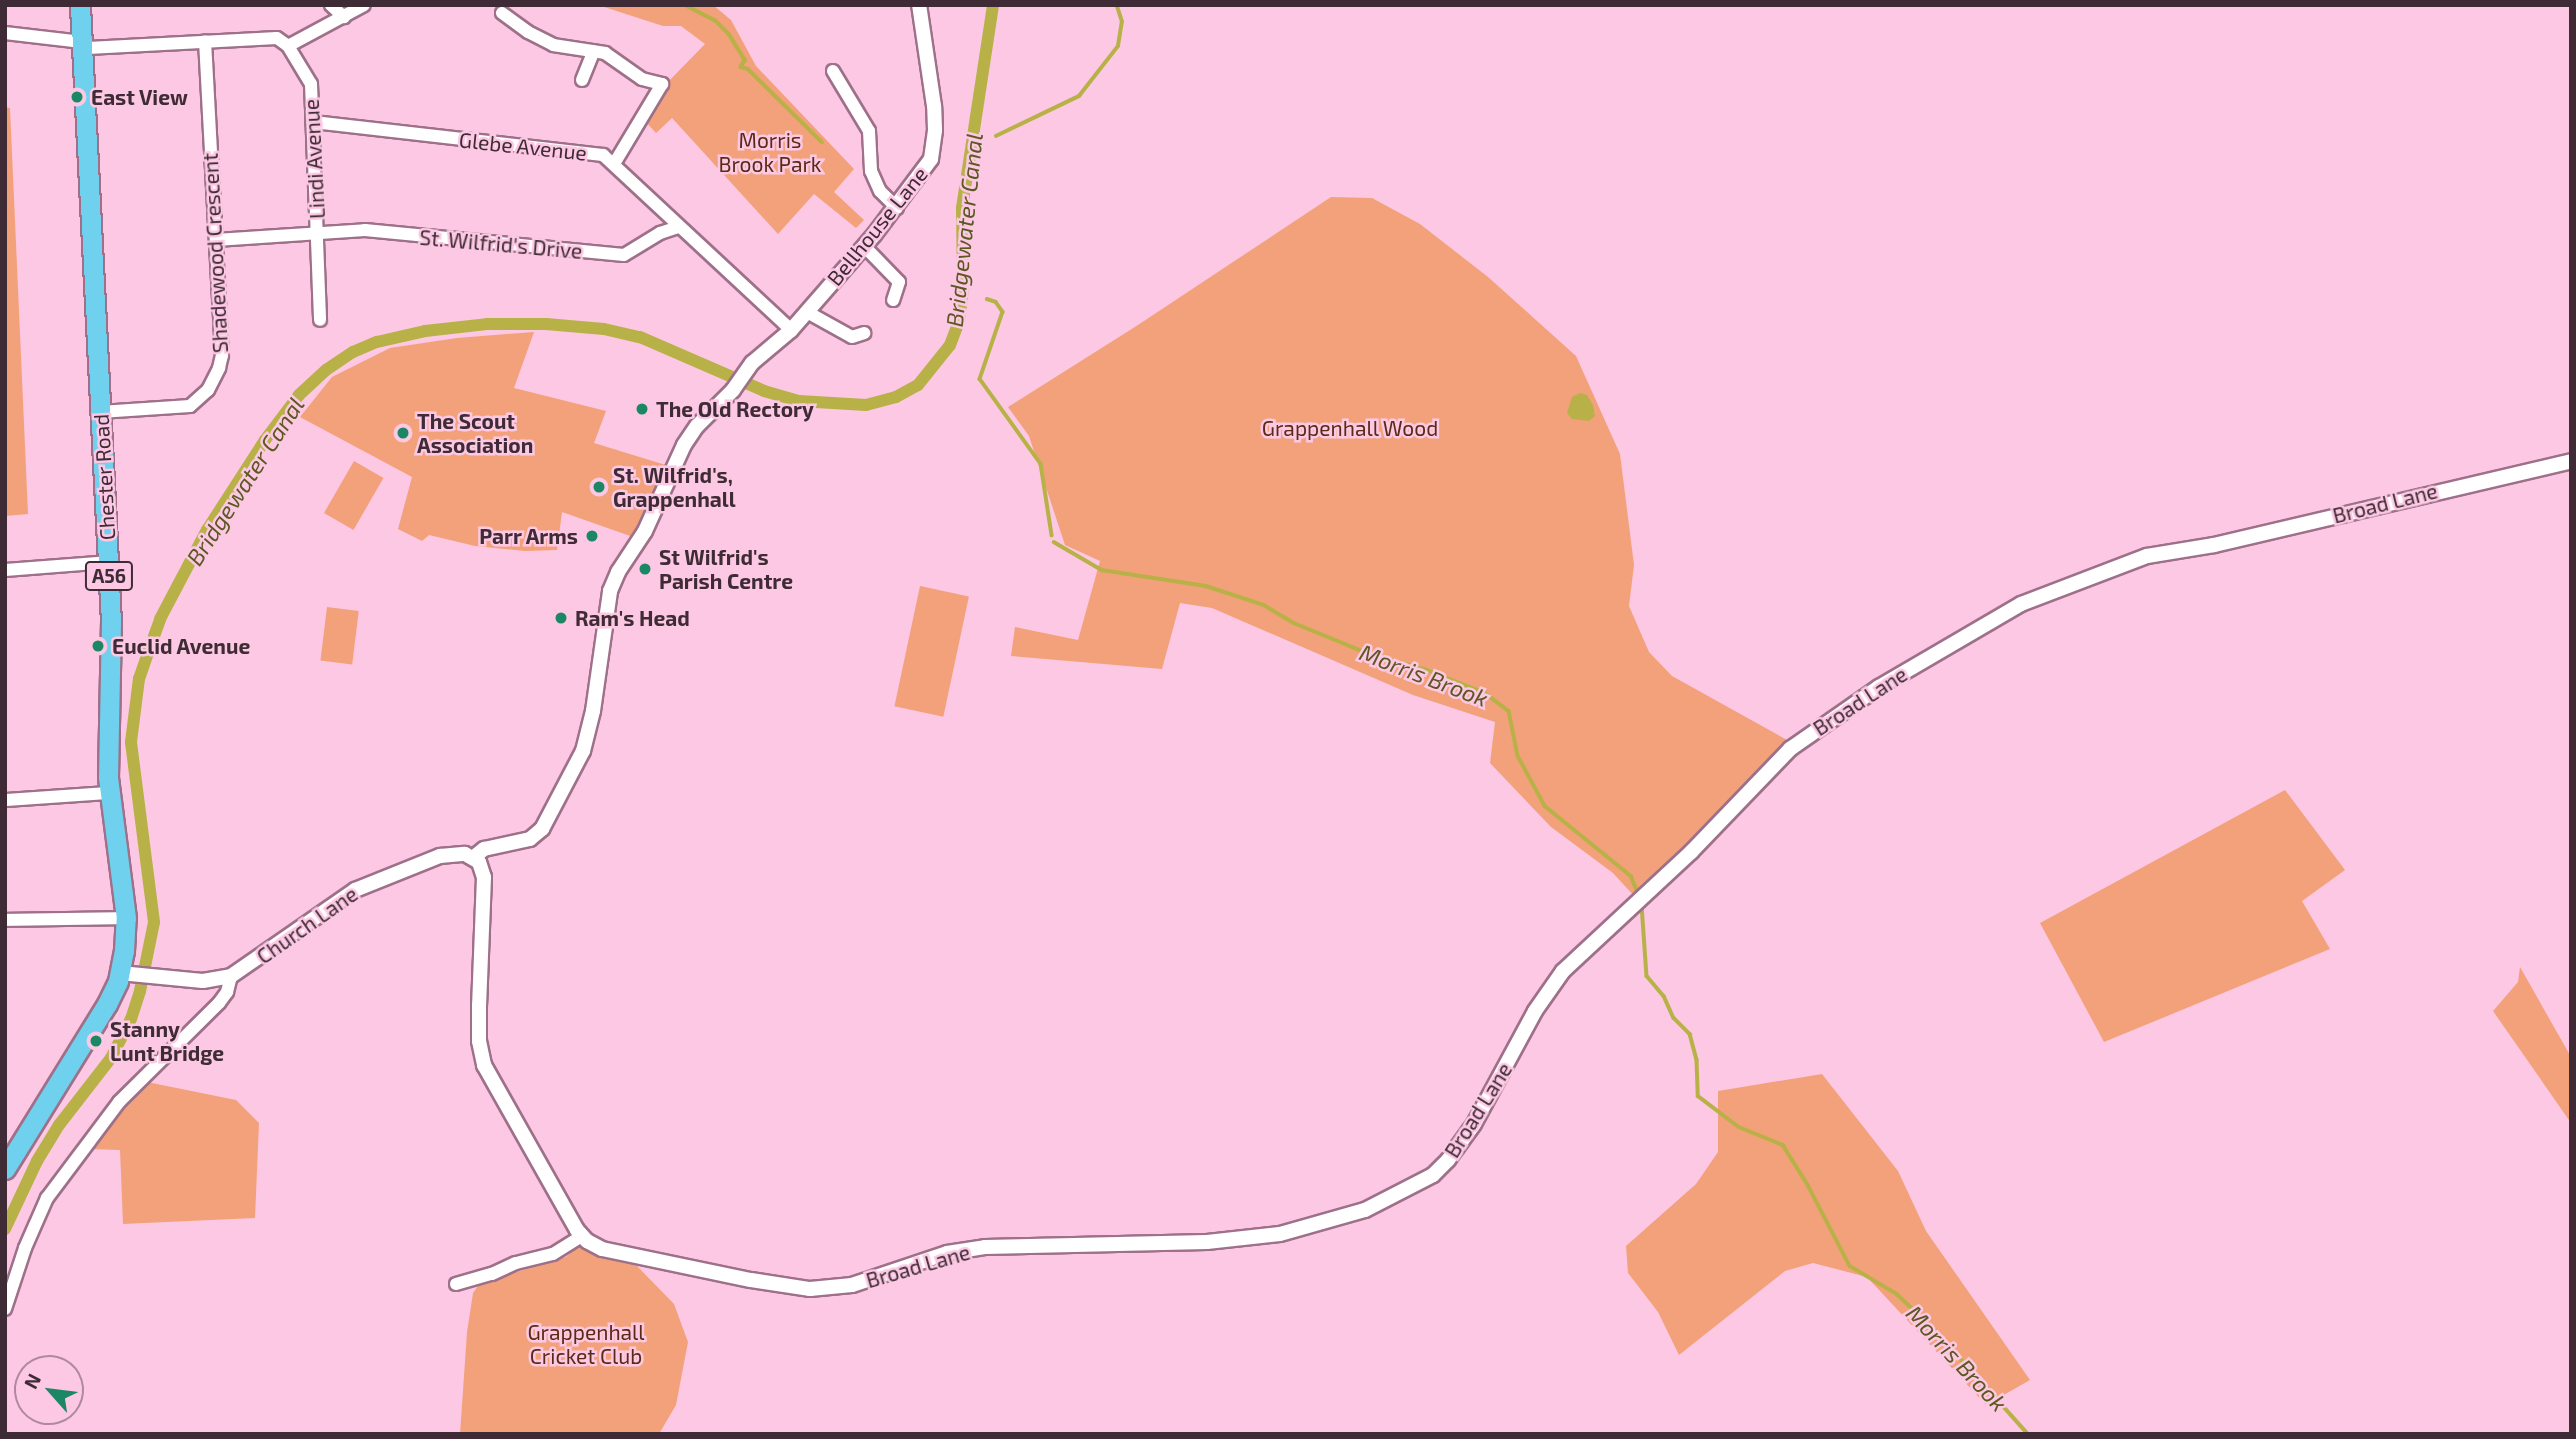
<!DOCTYPE html>
<style>
body{margin:0}
#map{position:relative;width:2576px;height:1439px;overflow:hidden;background:#fcc8e3;font-family:"Exo 2",sans-serif}
div>[style]{position:absolute}
[style*='--x']{left:calc(var(--x)*1px);top:calc(var(--y)*1px);width:calc(var(--w)*1px);rotate:calc(var(--a)*1deg)}
.green>*{inset:0;background:#f3a17a;transform-origin:0 0}
.water>*{inset:0;background:#b8b147}
.stream>*{height:3.5px;margin:-1.75px;padding:0 1.75px;transform-origin:1.75px;border-radius:1.75px;background:#b8b147}
.canal>*{height:12px;margin:-6px;padding:0 6px;transform-origin:6px;border-radius:6px;background:#b8b147}
.roads{filter:drop-shadow(2px 0 #9e7089) drop-shadow(-2px 0 #9e7089) drop-shadow(0 2px #9e7089) drop-shadow(0 -2px #9e7089)}
.minor>*{height:12px;margin:-6px;padding:0 6px;transform-origin:6px;border-radius:6px;background:#fff}
.tertiary>*{height:14px;margin:-7px;padding:0 7px;transform-origin:7px;border-radius:7px;background:#fff}
.primary>*{height:19px;margin:-9.5px;padding:0 9.5px;transform-origin:9.5px;border-radius:9.5px;background:#70d1ee}
.dots>*{width:19px;height:19px;translate:-50% -50%;box-sizing:border-box;border:4px solid #fcc8e3;border-radius:50%}
span{translate:-50% -50%;white-space:nowrap;text-align:center;line-height:1.15;-webkit-text-stroke:5px #fcc8e3;paint-order:stroke}
.shield-label span{padding:2px 5px;background:#fcc8e3;border:2px solid;border-radius:5px;-webkit-text-stroke-width:0}
.shield-label{font-size:19px;color:#3e2b35;font-weight:700}
.poi-label{font-size:21px;color:#3e2b35;font-weight:700}
.left{translate:0 -50%;text-align:left}
.right{translate:-100% -50%;text-align:right}
.park-label{font-size:21px;color:#592b14}
.street-label{font-size:21px;color:#3e2b35}
.water-label{font-size:23px;color:#5b5821;font-style:italic}
.frame{position:absolute;inset:0;border:7px solid #3e2b35;pointer-events:none}
.north{position:absolute;left:14px;top:1355px;width:70px;height:70px;box-sizing:border-box;background:#fcc8e3;border:2px solid #b0899d;border-radius:50%;rotate:298deg;font-size:19px;font-weight:700;line-height:28px;text-align:center;color:#3e2b35}
.north::after{content:'';display:block;margin:auto;width:24px;height:32px;background:#1c8765;clip-path:polygon(50% 0,100% 100%,50% 72%,0 100%)}
</style>
<div id="map">
<div class="green">
<div style="clip-path:polygon(598px 5px,713px 5px,731px 20px,756px 66px,854px 169px,834px 192px,864px 220px,856px 228px,814px 194px,778px 234px,672px 118px,656px 133px,645px 121px,666px 84px,705px 44px,681px 26px,663px 26px)"></div>
<div style="clip-path:polygon(5px 107px,10px 108px,28px 514px,5px 516px)"></div>
<div style="clip-path:polygon(1331px 197px,1372px 198px,1420px 224px,1488px 277px,1576px 356px,1620px 454px,1634px 565px,1629px 606px,1649px 652px,1672px 676px,1789px 741px,1635px 897px,1613px 873px,1551px 827px,1490px 763px,1495px 722px,1413px 695px,1212px 608px,1180px 603px,1162px 669px,1011px 656px,1015px 627px,1078px 640px,1100px 561px,1065px 545px,1029px 436px,1008px 407px,1138px 325px)"></div>
<div style="clip-path:polygon(534px 332px,514px 388px,606px 411px,594px 443px,669px 466px,633px 537px,562px 512px,557px 550px,525px 551px,475px 546px,429px 535px,422px 541px,398px 529px,412px 477px,300px 417px,332px 377px,390px 348px,457px 338px)"></div>
<div style="left:354px;top:461px;width:34px;height:60px;rotate:30deg"></div>
<div style="left:920px;top:586px;width:50px;height:123px;rotate:12deg"></div>
<div style="left:327px;top:607px;width:32px;height:54px;rotate:7deg"></div>
<div style="clip-path:polygon(2285px 790px,2345px 870px,2302px 901px,2330px 949px,2104px 1042px,2040px 923px)"></div>
<div style="clip-path:polygon(2520px 967px,2571px 1057px,2571px 1123px,2493px 1011px,2518px 982px)"></div>
<div style="clip-path:polygon(1822px 1074px,1898px 1171px,1926px 1231px,2030px 1380px,1986px 1405px,1867px 1277px,1813px 1263px,1785px 1271px,1679px 1355px,1658px 1312px,1628px 1273px,1626px 1246px,1696px 1184px,1718px 1152px,1718px 1091px)"></div>
<div style="clip-path:polygon(147px 1082px,236px 1100px,259px 1123px,255px 1218px,123px 1224px,120px 1150px,89px 1149px,86px 1146px)"></div>
<div style="clip-path:polygon(579px 1246px,601px 1256px,637px 1266px,674px 1304px,688px 1342px,676px 1405px,659px 1434px,460px 1434px,467px 1332px,473px 1293px,480px 1283px,566px 1257px)"></div>
</div>
<div class="water">
<div style="clip-path:polygon(1580px 393px,1587px 395px,1593px 405px,1595px 416px,1589px 421px,1572px 419px,1567px 413px,1572px 397px)"></div>
</div>
<div class="stream">
<div style="--x:685;--y:5;--w:34;--a:27"></div>
<div style="--x:715;--y:20;--w:20;--a:45"></div>
<div style="--x:729;--y:34;--w:31;--a:58"></div>
<div style="--x:745;--y:60;--w:8;--a:120"></div>
<div style="--x:741;--y:67;--w:7;--a:16"></div>
<div style="--x:748;--y:69;--w:104;--a:44.6"></div>
<div style="--x:996;--y:136;--w:92;--a:-25.7"></div>
<div style="--x:1079;--y:96;--w:63;--a:-52"></div>
<div style="--x:1118;--y:46;--w:24;--a:-81"></div>
<div style="--x:1122;--y:22;--w:16;--a:-108"></div>
<div style="--x:987;--y:299;--w:9;--a:18"></div>
<div style="--x:996;--y:302;--w:12;--a:55"></div>
<div style="--x:1003;--y:312;--w:71;--a:108.9"></div>
<div style="--x:980;--y:379;--w:105;--a:54.3"></div>
<div style="--x:1041;--y:464;--w:72;--a:81.2"></div>
<div style="--x:1054;--y:542;--w:56;--a:30.3"></div>
<div style="--x:1102;--y:570;--w:105;--a:8.7"></div>
<div style="--x:1206;--y:586;--w:61;--a:18.1"></div>
<div style="--x:1264;--y:605;--w:35;--a:31"></div>
<div style="--x:1294;--y:623;--w:84;--a:22.3"></div>
<div style="--x:1372;--y:655;--w:54;--a:15.1"></div>
<div style="--x:1424;--y:669;--w:66;--a:21.5"></div>
<div style="--x:1485;--y:693;--w:30;--a:37"></div>
<div style="--x:1509;--y:711;--w:46;--a:78.7"></div>
<div style="--x:1518;--y:756;--w:57;--a:61.6"></div>
<div style="--x:1545;--y:806;--w:111;--a:39.1"></div>
<div style="--x:1631;--y:876;--w:21;--a:67"></div>
<div style="--x:1642;--y:905;--w:71;--a:86"></div>
<div style="--x:1647;--y:976;--w:26;--a:50"></div>
<div style="--x:1664;--y:996;--w:24;--a:66"></div>
<div style="--x:1674;--y:1018;--w:23;--a:45"></div>
<div style="--x:1690;--y:1034;--w:27;--a:75"></div>
<div style="--x:1697;--y:1060;--w:36;--a:88"></div>
<div style="--x:1698;--y:1096;--w:51;--a:37.1"></div>
<div style="--x:1739;--y:1127;--w:48;--a:22.2"></div>
<div style="--x:1783;--y:1145;--w:47;--a:58"></div>
<div style="--x:1808;--y:1185;--w:91;--a:62.6"></div>
<div style="--x:1850;--y:1266;--w:55;--a:30.8"></div>
<div style="--x:1897;--y:1294;--w:54;--a:43.5"></div>
<div style="--x:1936;--y:1331;--w:138;--a:48.2"></div>
</div>
<div class="canal">
<div style="--x:5;--y:1229;--w:75;--a:-64.8"></div>
<div style="--x:37;--y:1161;--w:42;--a:-58.6"></div>
<div style="--x:59;--y:1125;--w:85;--a:-52.2"></div>
<div style="--x:111;--y:1058;--w:44;--a:-62.9"></div>
<div style="--x:131;--y:1019;--w:29;--a:-72"></div>
<div style="--x:140;--y:991;--w:70;--a:-78.5"></div>
<div style="--x:154;--y:922;--w:181;--a:-97.3"></div>
<div style="--x:131;--y:742;--w:64;--a:-82.8"></div>
<div style="--x:139;--y:679;--w:31;--a:-71"></div>
<div style="--x:149;--y:650;--w:33;--a:-70"></div>
<div style="--x:160;--y:619;--w:101;--a:-62.2"></div>
<div style="--x:207;--y:530;--w:107;--a:-57.2"></div>
<div style="--x:265;--y:440;--w:56;--a:-52.9"></div>
<div style="--x:299;--y:395;--w:37;--a:-43"></div>
<div style="--x:326;--y:370;--w:32;--a:-34"></div>
<div style="--x:353;--y:352;--w:26;--a:-23"></div>
<div style="--x:377;--y:342;--w:49;--a:-12.9"></div>
<div style="--x:425;--y:331;--w:62;--a:-6.4"></div>
<div style="--x:487;--y:324;--w:59;--a:0"></div>
<div style="--x:546;--y:324;--w:58;--a:4.9"></div>
<div style="--x:604;--y:329;--w:37;--a:13"></div>
<div style="--x:640;--y:337;--w:135;--a:23.5"></div>
<div style="--x:764;--y:391;--w:36;--a:16"></div>
<div style="--x:799;--y:401;--w:67;--a:3.4"></div>
<div style="--x:866;--y:405;--w:31;--a:-15"></div>
<div style="--x:896;--y:397;--w:25;--a:-29"></div>
<div style="--x:918;--y:385;--w:51;--a:-51.3"></div>
<div style="--x:950;--y:345;--w:25;--a:-69"></div>
<div style="--x:959;--y:322;--w:34;--a:-83"></div>
<div style="--x:963;--y:288;--w:80;--a:-90.7"></div>
<div style="--x:962;--y:208;--w:205;--a:-81.3"></div>
</div>
<div class="roads">
<div class="minor">
<div style="--x:331;--y:5;--w:18;--a:43"></div>
<div style="--x:502;--y:13;--w:32;--a:36"></div>
<div style="--x:528;--y:32;--w:28;--a:27"></div>
<div style="--x:553;--y:45;--w:53;--a:8.7"></div>
<div style="--x:605;--y:53;--w:45;--a:35.1"></div>
<div style="--x:642;--y:79;--w:21;--a:14"></div>
<div style="--x:662;--y:84;--w:93;--a:121"></div>
<div style="--x:5;--y:33;--w:69;--a:6.6"></div>
<div style="--x:74;--y:41;--w:16;--a:27"></div>
<div style="--x:88;--y:48;--w:189;--a:-3"></div>
<div style="--x:277;--y:38;--w:14;--a:36"></div>
<div style="--x:288;--y:46;--w:44;--a:58.8"></div>
<div style="--x:311;--y:84;--w:236;--a:87.8"></div>
<div style="--x:288;--y:46;--w:86;--a:-28.3"></div>
<div style="--x:833;--y:71;--w:70;--a:59"></div>
<div style="--x:869;--y:131;--w:40;--a:87.1"></div>
<div style="--x:871;--y:171;--w:22;--a:66"></div>
<div style="--x:880;--y:191;--w:24;--a:45"></div>
<div style="--x:582;--y:80;--w:31;--a:-68"></div>
<div style="--x:313;--y:122;--w:292;--a:6.5"></div>
<div style="--x:603;--y:155;--w:257;--a:42.9"></div>
<div style="--x:216;--y:240;--w:149;--a:-3.8"></div>
<div style="--x:365;--y:230;--w:260;--a:5.5"></div>
<div style="--x:624;--y:255;--w:42;--a:-31.4"></div>
<div style="--x:660;--y:233;--w:19;--a:-18"></div>
<div style="--x:864;--y:246;--w:50;--a:45.8"></div>
<div style="--x:899;--y:282;--w:19;--a:108"></div>
<div style="--x:807;--y:312;--w:51;--a:29.1"></div>
<div style="--x:852;--y:337;--w:13;--a:-18"></div>
<div style="--x:100;--y:412;--w:90;--a:-3.8"></div>
<div style="--x:190;--y:406;--w:24;--a:-42"></div>
<div style="--x:208;--y:390;--w:25;--a:-63"></div>
<div style="--x:219;--y:368;--w:13;--a:-77"></div>
<div style="--x:222;--y:355;--w:314;--a:-93.1"></div>
<div style="--x:5;--y:570;--w:103;--a:-4.4"></div>
<div style="--x:5;--y:800;--w:104;--a:-3.9"></div>
<div style="--x:5;--y:920;--w:121;--a:-0.9"></div>
<div style="--x:456;--y:1284;--w:37;--a:-16"></div>
<div style="--x:492;--y:1274;--w:26;--a:-25"></div>
<div style="--x:516;--y:1263;--w:38;--a:-14"></div>
<div style="--x:553;--y:1254;--w:34;--a:-32"></div>
<div style="--x:5;--y:1309;--w:64;--a:-71.8"></div>
<div style="--x:25;--y:1248;--w:55;--a:-66.3"></div>
<div style="--x:47;--y:1198;--w:120;--a:-53.1"></div>
<div style="--x:119;--y:1102;--w:141;--a:-44.7"></div>
<div style="--x:219;--y:1003;--w:14;--a:-54"></div>
<div style="--x:227;--y:992;--w:16;--a:-76"></div>
</div>
<div class="tertiary">
<div style="--x:474;--y:857;--w:13;--a:-39"></div>
<div style="--x:484;--y:849;--w:47;--a:-12.3"></div>
<div style="--x:530;--y:839;--w:16;--a:-40"></div>
<div style="--x:542;--y:829;--w:88;--a:-62.3"></div>
<div style="--x:583;--y:751;--w:41;--a:-76"></div>
<div style="--x:593;--y:711;--w:121;--a:-81.9"></div>
<div style="--x:610;--y:591;--w:21;--a:-67"></div>
<div style="--x:618;--y:572;--w:49;--a:-56.6"></div>
<div style="--x:645;--y:531;--w:94;--a:-65.6"></div>
<div style="--x:684;--y:445;--w:23;--a:-56"></div>
<div style="--x:697;--y:426;--w:51;--a:-45"></div>
<div style="--x:733;--y:390;--w:33;--a:-55"></div>
<div style="--x:752;--y:363;--w:51;--a:-40.2"></div>
<div style="--x:791;--y:330;--w:126;--a:-48.9"></div>
<div style="--x:874;--y:235;--w:95;--a:-53.1"></div>
<div style="--x:931;--y:159;--w:29;--a:-82"></div>
<div style="--x:935;--y:130;--w:24;--a:-92"></div>
<div style="--x:934;--y:106;--w:102;--a:-98.4"></div>
<div style="--x:120;--y:973;--w:83;--a:5.5"></div>
<div style="--x:203;--y:981;--w:28;--a:-10"></div>
<div style="--x:231;--y:976;--w:151;--a:-34.7"></div>
<div style="--x:355;--y:890;--w:92;--a:-21.8"></div>
<div style="--x:440;--y:856;--w:25;--a:-5"></div>
<div style="--x:465;--y:854;--w:16;--a:30"></div>
<div style="--x:479;--y:862;--w:16;--a:72"></div>
<div style="--x:484;--y:877;--w:128;--a:92.2"></div>
<div style="--x:479;--y:1005;--w:36;--a:90"></div>
<div style="--x:479;--y:1041;--w:25;--a:78"></div>
<div style="--x:484;--y:1065;--w:189;--a:60.6"></div>
<div style="--x:577;--y:1230;--w:15;--a:48"></div>
<div style="--x:587;--y:1241;--w:17;--a:28"></div>
<div style="--x:602;--y:1249;--w:152;--a:11.8"></div>
<div style="--x:751;--y:1280;--w:60;--a:8.7"></div>
<div style="--x:810;--y:1289;--w:42;--a:-5.4"></div>
<div style="--x:852;--y:1285;--w:100;--a:-18.6"></div>
<div style="--x:947;--y:1253;--w:38;--a:-9"></div>
<div style="--x:985;--y:1247;--w:222;--a:-1.3"></div>
<div style="--x:1207;--y:1242;--w:73;--a:-6.3"></div>
<div style="--x:1280;--y:1234;--w:88;--a:-15.8"></div>
<div style="--x:1365;--y:1210;--w:76;--a:-27.2"></div>
<div style="--x:1433;--y:1175;--w:21;--a:-45"></div>
<div style="--x:1448;--y:1160;--w:44;--a:-54.2"></div>
<div style="--x:1474;--y:1124;--w:128;--a:-61.6"></div>
<div style="--x:1535;--y:1011;--w:49;--a:-55"></div>
<div style="--x:1563;--y:971;--w:175;--a:-42.9"></div>
<div style="--x:1691;--y:852;--w:143;--a:-46.1"></div>
<div style="--x:1790;--y:749;--w:108;--a:-34.9"></div>
<div style="--x:1879;--y:687;--w:164;--a:-30.3"></div>
<div style="--x:2021;--y:604;--w:135;--a:-20.9"></div>
<div style="--x:2147;--y:556;--w:68;--a:-9.3"></div>
<div style="--x:2214;--y:545;--w:367;--a:-13.2"></div>
</div>
<div class="primary">
<div style="--x:5;--y:1169;--w:194;--a:-58.3"></div>
<div style="--x:107;--y:1004;--w:25;--a:-64"></div>
<div style="--x:118;--y:981;--w:31;--a:-79"></div>
<div style="--x:124;--y:951;--w:33;--a:-87"></div>
<div style="--x:126;--y:918;--w:142;--a:-97.3"></div>
<div style="--x:108;--y:777;--w:155;--a:-88.9"></div>
<div style="--x:111;--y:622;--w:618;--a:-92.88"></div>
</div>
</div>
<div class="dots">
<div style="left:77px;top:97px;background:#1c8765"></div>
<div style="left:642px;top:409px;background:#1c8765"></div>
<div style="left:403px;top:433px;background:#1c8765"></div>
<div style="left:599px;top:487px;background:#1c8765"></div>
<div style="left:592px;top:536px;background:#1c8765"></div>
<div style="left:645px;top:569px;background:#1c8765"></div>
<div style="left:561px;top:618px;background:#1c8765"></div>
<div style="left:98px;top:646px;background:#1c8765"></div>
<div style="left:96px;top:1041px;background:#1c8765"></div>
</div>
<div class="shield-label">
<span style="left:109px;top:576px">A56</span>
</div>
<div class="poi-label">
<span class="left" style="left:91px;top:97px">East View</span>
<span class="left" style="left:656px;top:409px">The Old Rectory</span>
<span class="left" style="left:417px;top:433px">The Scout<br>Association</span>
<span class="left" style="left:613px;top:487px">St. Wilfrid's,<br>Grappenhall</span>
<span class="right" style="left:578px;top:536px">Parr Arms</span>
<span class="left" style="left:659px;top:569px">St Wilfrid's<br>Parish Centre</span>
<span class="left" style="left:575px;top:618px">Ram's Head</span>
<span class="left" style="left:112px;top:646px">Euclid Avenue</span>
<span class="left" style="left:110px;top:1041px">Stanny<br>Lunt Bridge</span>
</div>
<div class="park-label">
<span style="left:770px;top:152px">Morris<br>Brook Park</span>
<span style="left:1350px;top:428px">Grappenhall Wood</span>
<span style="left:586px;top:1344px">Grappenhall<br>Cricket Club</span>
</div>
<div class="street-label">
<span style="left:523px;top:146px;rotate:6deg">Glebe Avenue</span>
<span style="left:314px;top:159px;rotate:-93deg">Lindi Avenue</span>
<span style="left:877px;top:226px;rotate:-51deg">Bellhouse Lane</span>
<span style="left:501px;top:244px;rotate:5deg">St. Wilfrid's Drive</span>
<span style="left:215px;top:253px;rotate:-93deg">Shadewood Crescent</span>
<span style="left:104px;top:477px;rotate:-93deg">Chester Road</span>
<span style="left:2385px;top:503px;rotate:-14deg">Broad Lane</span>
<span style="left:1860px;top:701px;rotate:-33deg">Broad Lane</span>
<span style="left:307px;top:925px;rotate:-35deg">Church Lane</span>
<span style="left:1478px;top:1110px;rotate:-58deg">Broad Lane</span>
<span style="left:918px;top:1266px;rotate:-16deg">Broad Lane</span>
</div>
<div class="water-label">
<span style="left:964px;top:230px;rotate:-84deg">Bridgewater Canal</span>
<span style="left:245px;top:481px;rotate:-57deg">Bridgewater Canal</span>
<span style="left:1424px;top:675px;rotate:21deg">Morris Brook</span>
<span style="left:1957px;top:1358px;rotate:47deg">Morris Brook</span>
</div>
<div class="frame"></div>
<div class="north">N</div>
</div>
